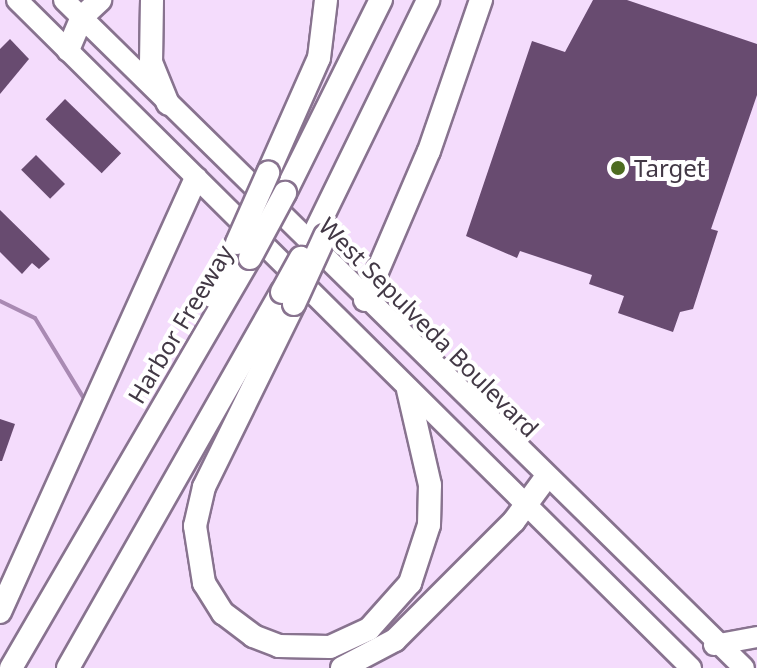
<!DOCTYPE html>
<style>
body{margin:0}
#map{position:relative;width:757px;height:668px;overflow:hidden;background:#f4dcfc;font-family:"Noto Sans",sans-serif}
div>[style]{position:absolute}
[style*='--x']{left:calc(var(--x)*1px);top:calc(var(--y)*1px);width:calc(var(--w)*1px);rotate:calc(var(--a)*1deg)}
.stream>*{height:4px;margin:-2px;padding:0 2px;transform-origin:2px;border-radius:2px;background:#a98ab3}
.building>*{inset:0;background:#684b70;transform-origin:0 0}
.roads{filter:drop-shadow(2px 0 #88738f) drop-shadow(-2px 0 #88738f) drop-shadow(0 2px #88738f) drop-shadow(0 -2px #88738f)}
.major>*{height:20px;margin:-10px;padding:0 10px;transform-origin:10px;border-radius:10px;background:#fff}
.highway>*{height:22px;margin:-11px;padding:0 11px;transform-origin:11px;border-radius:11px;background:#fff}
.bridges{filter:drop-shadow(2px 0 #88738f) drop-shadow(-2px 0 #88738f) drop-shadow(0 2px #88738f) drop-shadow(0 -2px #88738f)}
.highway-bridge>*{height:22px;margin:-11px;padding:0 11px;transform-origin:11px;border-radius:11px;background:#fff}
.dots>*{width:22px;height:22px;translate:-50% -50%;box-sizing:border-box;border:4px solid #fff;border-radius:50%}
span{translate:-50% -50%;white-space:nowrap;text-align:center;line-height:1.15;-webkit-text-stroke:8px #fff;paint-order:stroke}
.poi-label{font-size:24px;color:#423845}
.left{translate:0 -50%;text-align:left}
.street-label{font-size:24px;color:#423845}
</style>
<div id="map">
<div class="stream">
<div style="--x:0;--y:301;--w:39;--a:26"></div>
<div style="--x:35;--y:318;--w:92;--a:58.7"></div>
</div>
<div class="building">
<div style="clip-path:polygon(593px 0,627px 0,757px 44px,757px 95px,711px 229px,718px 231px,693px 309px,680px 312px,673px 332px,618px 313px,624px 296px,589px 284px,592px 275px,520px 251px,517px 258px,466px 236px,532px 41px,565px 52px)"></div>
<div style="clip-path:polygon(10px 39px,29px 59px,0 94px,0 49px)"></div>
<div style="left:65px;top:99px;width:78px;height:28px;rotate:44deg"></div>
<div style="left:36px;top:155px;width:41px;height:21px;rotate:45deg"></div>
<div style="clip-path:polygon(0 210px,50px 259px,39px 269px,32px 263px,22px 274px,0 252px)"></div>
<div style="clip-path:polygon(0 419px,15px 424px,2px 461px,0 461px)"></div>
</div>
<div class="roads">
<div class="major">
<div style="--x:17;--y:0;--w:949;--a:44.74"></div>
<div style="--x:64;--y:0;--w:953;--a:44.49"></div>
<div style="--x:714;--y:645;--w:44;--a:-10.5"></div>
</div>
<div class="highway">
<div style="--x:152;--y:0;--w:62;--a:90.9"></div>
<div style="--x:151;--y:62;--w:45;--a:68"></div>
<div style="--x:68;--y:50;--w:36;--a:-67"></div>
<div style="--x:82;--y:17;--w:25;--a:-43"></div>
<div style="--x:268;--y:173;--w:126;--a:-66.1"></div>
<div style="--x:319;--y:58;--w:58;--a:-83.1"></div>
<div style="--x:285;--y:193;--w:216;--a:-63.6"></div>
<div style="--x:317;--y:228;--w:254;--a:-64"></div>
<div style="--x:212;--y:296;--w:59;--a:-64.7"></div>
<div style="--x:365;--y:300;--w:162;--a:-66.8"></div>
<div style="--x:429;--y:151;--w:160;--a:-71"></div>
<div style="--x:294;--y:304;--w:204;--a:116.2"></div>
<div style="--x:204;--y:487;--w:40;--a:103"></div>
<div style="--x:195;--y:526;--w:58;--a:81"></div>
<div style="--x:204;--y:583;--w:36;--a:58"></div>
<div style="--x:223;--y:613;--w:38;--a:37"></div>
<div style="--x:253;--y:636;--w:28;--a:21"></div>
<div style="--x:279;--y:646;--w:51;--a:1.1"></div>
<div style="--x:330;--y:647;--w:43;--a:-24.8"></div>
<div style="--x:369;--y:629;--w:62;--a:-48.3"></div>
<div style="--x:410;--y:583;--w:61;--a:-71.9"></div>
<div style="--x:429;--y:525;--w:40;--a:-88.6"></div>
<div style="--x:430;--y:485;--w:98;--a:-103"></div>
<div style="--x:0;--y:612;--w:476;--a:-65.7"></div>
<div style="--x:11;--y:668;--w:475;--a:-59.8"></div>
<div style="--x:68;--y:668;--w:433;--a:-60.4"></div>
<div style="--x:342;--y:668;--w:60;--a:-27.8"></div>
<div style="--x:395;--y:640;--w:168;--a:-45"></div>
<div style="--x:514;--y:521;--w:52;--a:-53.6"></div>
</div>
</div>
<div class="bridges">
<div class="highway-bridge">
<div style="--x:237;--y:243;--w:77;--a:-66.1"></div>
<div style="--x:250;--y:258;--w:74;--a:-61.7"></div>
<div style="--x:282;--y:292;--w:39;--a:-61"></div>
<div style="--x:294;--y:304;--w:75;--a:-65.5"></div>
</div>
</div>
<div class="dots">
<div style="left:618px;top:168px;background:#4d6c21"></div>
</div>
<div class="poi-label">
<span class="left" style="left:634px;top:168px">Target</span>
</div>
<div class="street-label">
<span style="left:180px;top:324px;rotate:-59deg">Harbor Freeway</span>
<span style="left:429px;top:327px;rotate:45deg">West Sepulveda Boulevard</span>
</div>
</div>
